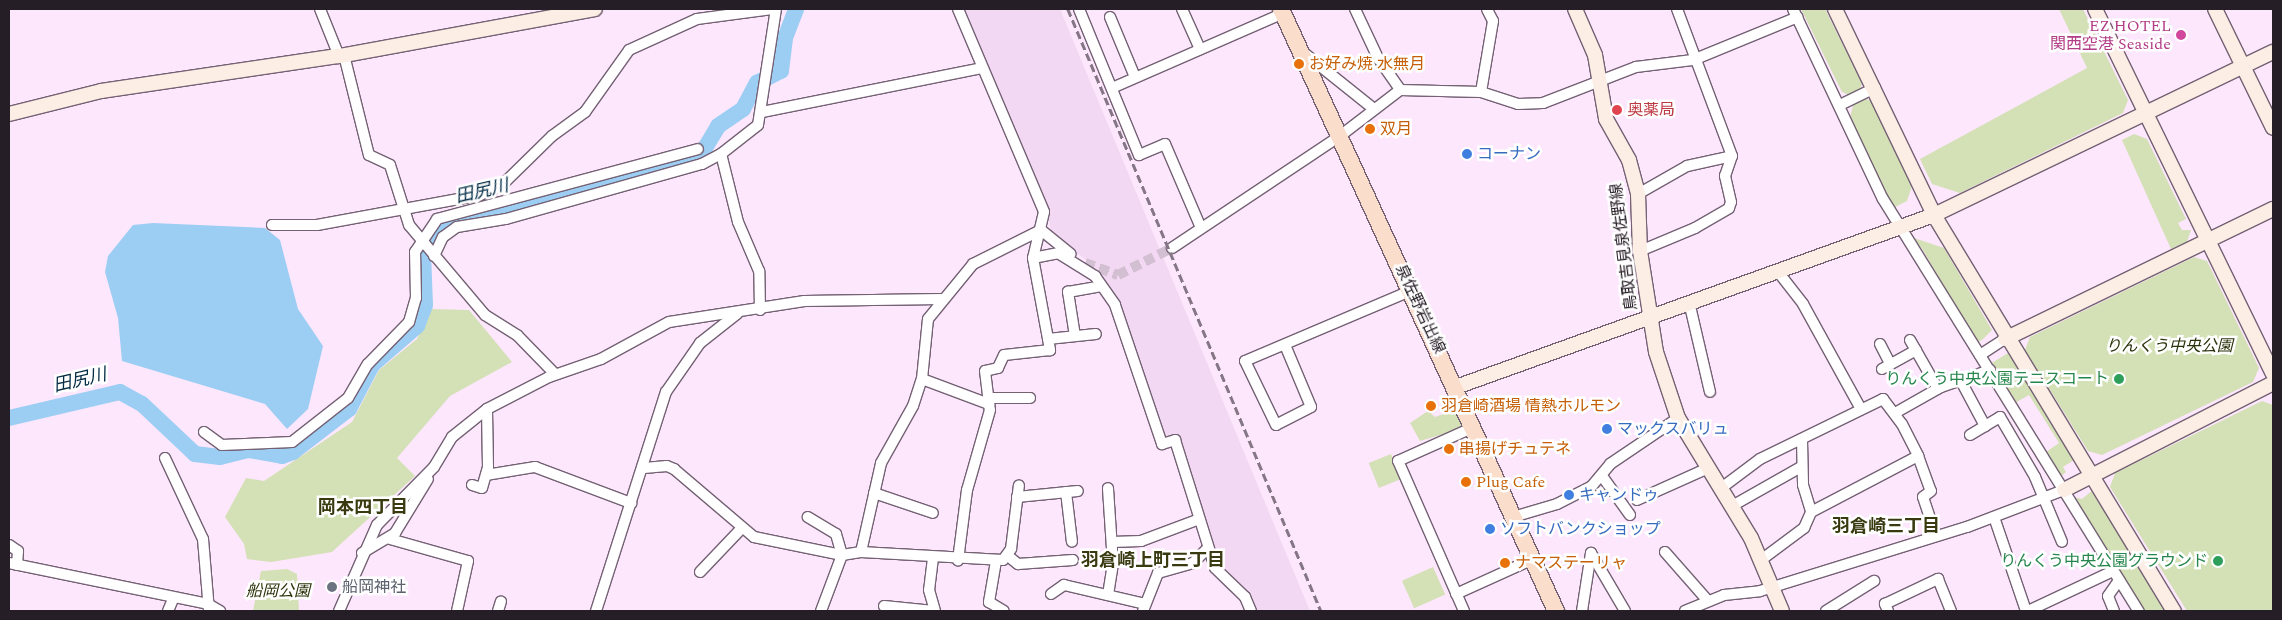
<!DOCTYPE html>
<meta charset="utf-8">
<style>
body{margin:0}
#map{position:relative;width:2282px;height:620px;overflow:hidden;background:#fde7fd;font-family:Spectral,"Noto Sans JP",serif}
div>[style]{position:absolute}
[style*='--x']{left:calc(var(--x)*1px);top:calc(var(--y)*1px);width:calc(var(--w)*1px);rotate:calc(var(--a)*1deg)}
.built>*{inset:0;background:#f3d8f3}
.green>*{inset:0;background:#d4e0b5;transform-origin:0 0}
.water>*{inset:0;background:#9ccef4}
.river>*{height:16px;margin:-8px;padding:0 8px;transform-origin:8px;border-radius:8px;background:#9ccef4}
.street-tunnel>*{height:10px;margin-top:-5px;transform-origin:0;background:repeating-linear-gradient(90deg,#d2bfd2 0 10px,transparent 0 15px)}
.roads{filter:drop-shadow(1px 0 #746174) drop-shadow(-1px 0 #746174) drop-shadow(0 1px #746174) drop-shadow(0 -1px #746174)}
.street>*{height:10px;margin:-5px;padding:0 5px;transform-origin:5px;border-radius:5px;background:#fff}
.secondary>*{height:14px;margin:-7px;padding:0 7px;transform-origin:7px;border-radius:7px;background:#fdeee5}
.primary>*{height:16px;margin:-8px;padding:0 8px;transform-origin:8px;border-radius:8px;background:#fbddcb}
.rail>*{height:2.5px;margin-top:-1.25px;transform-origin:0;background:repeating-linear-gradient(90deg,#847684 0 8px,transparent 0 12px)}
.dots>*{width:14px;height:14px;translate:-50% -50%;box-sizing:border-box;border:2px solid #fff;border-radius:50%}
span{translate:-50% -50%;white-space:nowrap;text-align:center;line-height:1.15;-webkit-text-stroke:5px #fff;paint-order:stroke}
.hotel-label{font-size:16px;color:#b23c85}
.right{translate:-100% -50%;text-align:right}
.food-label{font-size:16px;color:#c56008}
.left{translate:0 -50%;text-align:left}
.health-label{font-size:16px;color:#be3a42}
.shop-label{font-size:16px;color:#366cbe}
.street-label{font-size:16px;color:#261e26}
.park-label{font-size:16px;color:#2b330a;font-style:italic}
.leisure-label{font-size:16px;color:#27864d}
.worship-label{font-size:16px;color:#5b616d}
.water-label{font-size:18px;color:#042d46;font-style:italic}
.neighbourhood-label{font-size:18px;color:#393a10;font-weight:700}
.frame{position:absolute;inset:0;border:10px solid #261e26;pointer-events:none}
</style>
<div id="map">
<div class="built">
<div style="clip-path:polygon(962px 9px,1060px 9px,1310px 611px,1254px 611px,1218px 568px,1179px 435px,1163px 439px,1117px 304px,1089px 262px,1052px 236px,1047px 211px)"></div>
</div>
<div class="green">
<div style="clip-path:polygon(1801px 9px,1825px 9px,1862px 83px,1860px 90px,1849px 95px,1842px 92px)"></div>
<div style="clip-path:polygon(2059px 9px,2083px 9px,2128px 100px,2123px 113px,1960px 193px,1932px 184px,1920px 159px,2087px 68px)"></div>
<div style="clip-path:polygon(1864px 98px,1871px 101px,1912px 186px,1907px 201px,1893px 208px,1849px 121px,1854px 102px)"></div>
<div style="clip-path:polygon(2134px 134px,2147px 139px,2186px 219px,2178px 223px,2182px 230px,2191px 230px,2187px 242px,2171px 249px,2122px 140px)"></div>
<div style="clip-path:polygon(1911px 237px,1944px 248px,1992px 330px,1982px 340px,1977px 342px,1921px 247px,1918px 248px)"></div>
<div style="clip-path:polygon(2194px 257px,2207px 261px,2259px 368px,2253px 382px,2102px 455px,2088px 451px,2025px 350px,2030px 337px)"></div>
<div style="clip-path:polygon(430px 309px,469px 310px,512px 362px,450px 396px,397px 458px,415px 476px,332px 552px,271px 562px,247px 559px,244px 544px,225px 517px,246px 478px,264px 481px,352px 422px,379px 370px,417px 339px)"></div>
<div style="clip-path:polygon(2008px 353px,2074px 460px,2063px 467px,2066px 472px,2060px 477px,2046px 452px,2059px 443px,2029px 395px,2015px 403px,1990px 364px)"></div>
<div style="clip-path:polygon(2262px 401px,2273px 405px,2273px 611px,2187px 611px,2110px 487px,2115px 473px)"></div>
<div style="clip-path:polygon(1463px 407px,1471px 426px,1420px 441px,1410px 423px,1428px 411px,1435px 417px)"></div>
<div style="left:1391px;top:454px;width:27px;height:24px;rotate:68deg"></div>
<div style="clip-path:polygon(2093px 490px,2113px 521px,2168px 611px,2145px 611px,2074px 497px,2082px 499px)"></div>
<div style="left:1433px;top:567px;width:30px;height:34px;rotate:66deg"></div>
<div style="clip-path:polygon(287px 569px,297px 574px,299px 611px,253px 611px,261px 571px)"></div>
</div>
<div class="water">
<div style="clip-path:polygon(153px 223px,265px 228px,280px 240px,298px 309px,323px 346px,308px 409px,287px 429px,265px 404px,122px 361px,118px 318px,105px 272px,108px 256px,133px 225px)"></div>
</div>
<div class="river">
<div style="--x:9;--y:418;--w:114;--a:-13.2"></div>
<div style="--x:120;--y:392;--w:25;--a:29"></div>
<div style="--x:142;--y:404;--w:73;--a:43.3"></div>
<div style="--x:195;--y:454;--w:25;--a:7"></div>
<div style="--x:220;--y:457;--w:30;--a:-14"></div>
<div style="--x:249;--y:450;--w:34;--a:10"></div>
<div style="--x:282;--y:456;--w:12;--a:-20"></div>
<div style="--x:293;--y:452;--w:71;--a:-37.5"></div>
<div style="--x:349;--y:409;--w:50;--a:-62.4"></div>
<div style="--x:372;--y:365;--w:60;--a:-40.9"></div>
<div style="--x:417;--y:326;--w:22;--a:-69"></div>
<div style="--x:425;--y:305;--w:52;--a:-92.2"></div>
<div style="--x:423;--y:253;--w:30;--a:-60"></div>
<div style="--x:438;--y:227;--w:17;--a:-28"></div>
<div style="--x:453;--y:219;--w:253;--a:-13.9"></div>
<div style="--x:699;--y:158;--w:37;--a:-59"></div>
<div style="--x:718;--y:126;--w:30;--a:-34"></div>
<div style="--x:743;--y:109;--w:30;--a:-62"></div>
<div style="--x:757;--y:83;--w:27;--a:-27"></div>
<div style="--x:781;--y:71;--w:33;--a:-83"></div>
<div style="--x:785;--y:38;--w:31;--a:-69"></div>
</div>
<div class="street-tunnel">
<div style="--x:1085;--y:263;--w:35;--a:20"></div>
<div style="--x:1118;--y:275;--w:60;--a:-26.6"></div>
</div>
<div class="roads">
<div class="street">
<div style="--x:320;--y:9;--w:51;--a:68"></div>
<div style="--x:958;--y:9;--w:220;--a:67"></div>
<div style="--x:1044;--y:212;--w:47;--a:103.4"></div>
<div style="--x:1033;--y:258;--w:94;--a:79.5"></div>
<div style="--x:1050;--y:350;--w:46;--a:173.8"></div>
<div style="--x:1004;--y:355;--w:14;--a:115"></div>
<div style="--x:998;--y:368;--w:13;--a:167"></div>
<div style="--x:985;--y:371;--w:39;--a:83"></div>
<div style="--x:990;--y:410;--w:83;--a:106"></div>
<div style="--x:967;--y:490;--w:71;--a:97.3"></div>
<div style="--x:1079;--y:9;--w:158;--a:67.7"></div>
<div style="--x:1139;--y:155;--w:28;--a:-23"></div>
<div style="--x:1165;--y:144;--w:91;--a:66.8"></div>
<div style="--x:1182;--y:9;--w:44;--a:65.8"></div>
<div style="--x:1355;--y:9;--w:54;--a:64.9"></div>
<div style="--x:1378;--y:58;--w:39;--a:55"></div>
<div style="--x:1793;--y:9;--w:210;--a:64.7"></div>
<div style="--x:1883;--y:199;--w:485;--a:58.2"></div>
<div style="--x:1110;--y:17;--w:65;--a:67.4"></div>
<div style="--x:1304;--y:53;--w:90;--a:38.7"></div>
<div style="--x:344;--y:55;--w:103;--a:76"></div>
<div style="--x:369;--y:155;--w:23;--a:25"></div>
<div style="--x:390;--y:165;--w:63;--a:72.4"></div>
<div style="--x:409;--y:225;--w:118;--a:49.8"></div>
<div style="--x:485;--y:315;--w:38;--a:32"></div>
<div style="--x:517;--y:335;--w:54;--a:45.7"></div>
<div style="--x:1112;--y:88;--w:188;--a:-23.6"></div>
<div style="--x:1481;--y:92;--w:72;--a:-80.4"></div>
<div style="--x:1493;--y:21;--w:13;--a:-117"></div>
<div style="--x:1842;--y:104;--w:37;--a:-26"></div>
<div style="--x:762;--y:112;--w:224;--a:-11.3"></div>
<div style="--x:1638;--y:194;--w:56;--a:-29.7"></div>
<div style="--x:1687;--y:166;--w:46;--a:-12.5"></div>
<div style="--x:272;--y:225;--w:45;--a:0"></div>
<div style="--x:317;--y:225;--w:166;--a:-10.4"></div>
<div style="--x:480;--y:195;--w:24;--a:-24"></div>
<div style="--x:502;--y:185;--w:70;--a:-44.4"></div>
<div style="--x:552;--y:136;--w:41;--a:-36"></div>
<div style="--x:585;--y:112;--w:76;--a:-54.6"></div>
<div style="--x:629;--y:50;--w:75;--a:-24.5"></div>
<div style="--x:697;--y:19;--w:76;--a:-7.6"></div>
<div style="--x:1041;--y:230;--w:38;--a:39"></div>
<div style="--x:1172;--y:248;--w:202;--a:-33.7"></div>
<div style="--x:1340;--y:136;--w:76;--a:-37.5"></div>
<div style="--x:1400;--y:90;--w:81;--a:1.4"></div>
<div style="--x:1481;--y:92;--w:39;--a:18"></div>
<div style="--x:1518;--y:104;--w:25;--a:-2"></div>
<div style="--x:1543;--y:103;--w:100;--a:-21.2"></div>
<div style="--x:1636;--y:67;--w:57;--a:-7"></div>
<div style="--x:1693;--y:60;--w:113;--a:-22.3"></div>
<div style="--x:1640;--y:251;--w:60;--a:-22.7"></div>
<div style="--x:1695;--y:228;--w:39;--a:-30"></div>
<div style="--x:1729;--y:208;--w:6;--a:-72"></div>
<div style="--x:1731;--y:202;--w:27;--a:-103"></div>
<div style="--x:1725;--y:176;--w:21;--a:-71"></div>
<div style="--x:1732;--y:156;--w:157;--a:-110.5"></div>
<div style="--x:434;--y:256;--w:21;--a:-65"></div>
<div style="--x:443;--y:237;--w:17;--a:-36"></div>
<div style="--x:457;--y:227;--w:50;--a:-9.3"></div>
<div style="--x:506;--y:219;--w:204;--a:-15.7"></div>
<div style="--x:702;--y:164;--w:21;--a:-28"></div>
<div style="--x:1033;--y:258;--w:25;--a:-11"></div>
<div style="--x:1058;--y:253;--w:44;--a:31.9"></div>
<div style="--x:1095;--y:276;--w:35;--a:55"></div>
<div style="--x:1115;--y:305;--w:147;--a:71.3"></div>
<div style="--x:1162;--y:444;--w:14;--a:-17"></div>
<div style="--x:1175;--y:440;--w:134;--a:72.6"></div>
<div style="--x:1215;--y:568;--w:42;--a:44"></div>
<div style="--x:1245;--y:597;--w:15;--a:67"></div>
<div style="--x:1779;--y:273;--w:39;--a:52"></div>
<div style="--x:1803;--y:304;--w:120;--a:61.1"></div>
<div style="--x:1690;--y:306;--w:88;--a:76.9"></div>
<div style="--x:760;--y:310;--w:39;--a:-91"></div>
<div style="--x:759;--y:271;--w:53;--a:-113.2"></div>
<div style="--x:738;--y:222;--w:70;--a:-104"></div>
<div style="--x:721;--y:154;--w:47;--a:-38.1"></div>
<div style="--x:758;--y:125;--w:117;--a:-81.2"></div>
<div style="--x:1075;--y:336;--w:45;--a:-99"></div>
<div style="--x:1068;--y:292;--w:34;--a:-10"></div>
<div style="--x:1048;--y:339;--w:48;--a:-5.9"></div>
<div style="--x:1910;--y:340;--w:56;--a:60.3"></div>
<div style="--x:1880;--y:344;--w:22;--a:63"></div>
<div style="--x:1285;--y:345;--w:67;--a:67.2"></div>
<div style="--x:1311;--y:407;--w:39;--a:153"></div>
<div style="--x:1276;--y:425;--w:71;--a:-115.8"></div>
<div style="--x:1245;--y:361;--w:181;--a:-23"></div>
<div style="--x:1980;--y:355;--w:30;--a:-33"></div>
<div style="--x:1882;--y:369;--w:39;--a:-29"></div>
<div style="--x:922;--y:379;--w:72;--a:20.5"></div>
<div style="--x:1962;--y:383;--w:49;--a:61.9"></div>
<div style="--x:988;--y:398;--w:42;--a:0"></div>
<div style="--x:1895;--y:413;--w:53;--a:-29.5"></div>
<div style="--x:1941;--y:387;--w:52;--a:-19.1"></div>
<div style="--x:204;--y:432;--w:22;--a:36"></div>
<div style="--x:222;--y:445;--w:70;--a:-2.5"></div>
<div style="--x:292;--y:442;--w:71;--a:-38.2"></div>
<div style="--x:348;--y:398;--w:39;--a:-60"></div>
<div style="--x:368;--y:364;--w:59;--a:-45.7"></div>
<div style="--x:409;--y:322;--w:25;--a:-74"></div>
<div style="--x:416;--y:298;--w:46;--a:-91.2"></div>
<div style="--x:415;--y:252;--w:40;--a:-56"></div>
<div style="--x:437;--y:219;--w:270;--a:-15"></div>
<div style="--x:1970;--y:435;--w:35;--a:-31"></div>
<div style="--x:2000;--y:417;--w:69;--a:59.7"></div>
<div style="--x:2035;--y:477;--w:70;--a:67.4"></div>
<div style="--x:1802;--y:440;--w:45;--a:88.7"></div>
<div style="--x:1803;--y:485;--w:28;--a:73"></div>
<div style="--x:165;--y:458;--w:89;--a:64.9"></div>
<div style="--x:203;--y:539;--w:72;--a:85.2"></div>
<div style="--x:644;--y:468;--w:23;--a:-5"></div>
<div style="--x:667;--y:466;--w:8;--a:23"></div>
<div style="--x:674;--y:469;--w:105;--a:40.4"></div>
<div style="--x:754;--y:537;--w:90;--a:11.6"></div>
<div style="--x:842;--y:555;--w:22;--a:-106"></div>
<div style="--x:836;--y:534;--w:33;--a:-149"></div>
<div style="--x:486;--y:475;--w:50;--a:-9.3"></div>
<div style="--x:535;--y:467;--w:103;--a:20.6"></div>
<div style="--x:1602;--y:476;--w:48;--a:54.3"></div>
<div style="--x:472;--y:485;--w:10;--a:17"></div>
<div style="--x:482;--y:488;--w:22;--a:-74"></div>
<div style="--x:488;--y:467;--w:58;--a:-91"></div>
<div style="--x:1720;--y:489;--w:50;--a:-36.9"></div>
<div style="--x:1760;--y:459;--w:137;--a:-26"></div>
<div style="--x:1883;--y:399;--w:31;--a:53"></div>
<div style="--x:1902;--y:424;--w:36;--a:63"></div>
<div style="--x:1918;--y:456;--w:37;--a:70"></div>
<div style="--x:1931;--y:491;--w:10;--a:143"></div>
<div style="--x:1923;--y:497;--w:41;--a:71.6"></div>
<div style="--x:1066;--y:492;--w:50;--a:83.2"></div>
<div style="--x:874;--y:493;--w:62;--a:18.7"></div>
<div style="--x:1017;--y:497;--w:61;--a:-5.6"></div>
<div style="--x:1637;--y:500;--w:76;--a:-24.2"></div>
<div style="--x:1732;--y:506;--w:79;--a:-29.5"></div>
<div style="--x:1513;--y:517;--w:46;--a:-16.5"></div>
<div style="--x:1557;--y:504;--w:38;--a:-27"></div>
<div style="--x:1591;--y:487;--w:30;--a:-50"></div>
<div style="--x:1610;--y:464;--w:82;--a:-34.1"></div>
<div style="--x:1994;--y:517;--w:99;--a:71.2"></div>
<div style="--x:390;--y:539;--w:81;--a:15.8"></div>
<div style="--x:468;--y:561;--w:51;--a:102.4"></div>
<div style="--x:1112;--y:542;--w:29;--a:-2"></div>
<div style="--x:1141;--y:541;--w:60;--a:-20.6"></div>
<div style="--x:9;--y:545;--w:11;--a:34"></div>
<div style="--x:18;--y:551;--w:14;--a:94"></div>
<div style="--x:861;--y:552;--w:142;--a:3.2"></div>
<div style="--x:1003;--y:560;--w:14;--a:-54"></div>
<div style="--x:1011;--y:549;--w:64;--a:-82.9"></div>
<div style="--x:1665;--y:552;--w:65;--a:48.7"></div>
<div style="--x:362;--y:553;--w:39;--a:-31"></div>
<div style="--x:395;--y:533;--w:63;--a:-58.6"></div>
<div style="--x:1008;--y:556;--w:13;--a:39"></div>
<div style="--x:1018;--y:564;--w:55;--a:-4.2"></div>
<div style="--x:933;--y:558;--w:32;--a:97"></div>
<div style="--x:929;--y:590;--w:22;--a:74"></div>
<div style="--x:1761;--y:560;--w:54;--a:-36.7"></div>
<div style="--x:1804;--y:528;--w:17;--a:-66"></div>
<div style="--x:1811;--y:512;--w:121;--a:-27.6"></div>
<div style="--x:996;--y:561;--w:42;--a:99.7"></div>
<div style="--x:989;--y:602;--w:17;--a:31"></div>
<div style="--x:9;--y:563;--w:203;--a:11.6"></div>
<div style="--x:208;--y:604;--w:14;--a:30"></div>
<div style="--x:700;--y:572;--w:59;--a:-46.4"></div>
<div style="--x:1051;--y:594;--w:16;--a:-35"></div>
<div style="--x:1064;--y:585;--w:83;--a:13.2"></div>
<div style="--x:1456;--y:594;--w:85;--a:-24.4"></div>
<div style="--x:1108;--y:595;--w:31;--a:-81"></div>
<div style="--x:1113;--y:564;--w:76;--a:-93.8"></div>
<div style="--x:884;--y:606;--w:50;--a:5.7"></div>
<div style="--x:168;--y:611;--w:13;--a:-67"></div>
<div style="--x:339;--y:611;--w:94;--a:-66.2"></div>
<div style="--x:377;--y:525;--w:81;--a:-45.5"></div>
<div style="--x:434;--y:467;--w:35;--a:-59"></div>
<div style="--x:452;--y:437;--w:45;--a:-38.7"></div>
<div style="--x:487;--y:409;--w:70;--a:-27.3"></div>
<div style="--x:549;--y:377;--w:55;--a:-19.1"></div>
<div style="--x:601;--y:359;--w:77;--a:-28.6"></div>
<div style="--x:669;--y:322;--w:137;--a:-8.8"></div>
<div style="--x:804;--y:301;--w:137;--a:-0.8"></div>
<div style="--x:498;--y:611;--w:10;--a:-73"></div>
<div style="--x:596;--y:611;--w:230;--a:-72.3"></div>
<div style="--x:666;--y:392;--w:60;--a:-55.2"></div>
<div style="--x:700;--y:343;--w:48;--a:-38.3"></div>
<div style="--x:821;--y:611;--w:60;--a:-69.4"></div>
<div style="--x:842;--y:555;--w:19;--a:-9"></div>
<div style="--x:861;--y:552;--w:91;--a:-77.3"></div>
<div style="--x:881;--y:463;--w:65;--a:-60.7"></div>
<div style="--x:913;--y:406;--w:28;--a:-72"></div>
<div style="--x:922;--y:379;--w:60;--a:-84.3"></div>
<div style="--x:928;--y:319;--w:71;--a:-50.7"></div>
<div style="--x:973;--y:264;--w:76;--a:-26.6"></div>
<div style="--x:1143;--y:611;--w:41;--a:-68.5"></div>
<div style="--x:1158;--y:573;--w:36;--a:-16"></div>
<div style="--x:1193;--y:563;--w:21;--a:-45"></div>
<div style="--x:1464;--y:611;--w:164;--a:-113.7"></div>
<div style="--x:1398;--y:461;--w:83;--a:-24.1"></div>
<div style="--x:1582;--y:611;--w:59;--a:-81.2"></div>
<div style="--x:1591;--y:553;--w:67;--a:59.6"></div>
<div style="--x:1685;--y:611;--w:42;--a:-22.3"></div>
<div style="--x:1724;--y:595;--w:36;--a:-6"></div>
<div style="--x:1760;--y:591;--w:217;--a:-17.2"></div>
<div style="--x:1967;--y:527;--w:104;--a:-20.9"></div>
<div style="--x:1826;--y:611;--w:57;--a:-32"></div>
<div style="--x:1888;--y:611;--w:8;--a:-113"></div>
<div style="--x:1885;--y:604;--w:59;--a:-25.3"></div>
<div style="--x:1938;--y:579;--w:35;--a:68"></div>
<div style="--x:2028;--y:611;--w:94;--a:-25.2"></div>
<div style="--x:2114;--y:611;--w:16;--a:-112"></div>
<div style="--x:2108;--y:596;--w:19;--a:-55"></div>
</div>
<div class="secondary">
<div style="--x:1575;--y:9;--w:50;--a:66.5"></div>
<div style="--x:1595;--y:55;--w:65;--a:80.2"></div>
<div style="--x:1606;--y:119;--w:47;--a:60.7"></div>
<div style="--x:1629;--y:160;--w:35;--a:75"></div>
<div style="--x:1638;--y:194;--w:57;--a:88"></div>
<div style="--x:1640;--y:251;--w:102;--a:81"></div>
<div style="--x:1656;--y:352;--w:70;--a:71.6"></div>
<div style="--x:1678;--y:418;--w:140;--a:58.7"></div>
<div style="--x:1751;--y:538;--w:79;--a:67"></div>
<div style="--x:1835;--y:9;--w:229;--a:64.3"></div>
<div style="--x:1934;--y:215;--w:463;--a:58.8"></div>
<div style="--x:2095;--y:9;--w:406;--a:64"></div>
<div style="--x:2215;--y:9;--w:132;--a:64"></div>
<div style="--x:9;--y:114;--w:95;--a:-14"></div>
<div style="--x:101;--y:91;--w:241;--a:-8.4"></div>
<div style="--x:339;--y:56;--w:260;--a:-10.4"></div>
<div style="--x:2005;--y:339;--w:298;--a:-25.9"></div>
<div style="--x:1456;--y:387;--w:508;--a:-19.79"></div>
<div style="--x:1934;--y:215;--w:376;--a:-25.7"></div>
<div style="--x:2064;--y:490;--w:235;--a:-27.1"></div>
</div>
<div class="primary">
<div style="--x:1281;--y:9;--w:662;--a:65.45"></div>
</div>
</div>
<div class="rail">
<div style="--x:1068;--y:9;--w:653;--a:67.2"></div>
</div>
<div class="dots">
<div style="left:2181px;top:35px;background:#d1479c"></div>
<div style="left:1299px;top:64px;background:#e8710a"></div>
<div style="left:1617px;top:110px;background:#e0444e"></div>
<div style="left:1370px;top:129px;background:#e8710a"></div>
<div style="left:1467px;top:154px;background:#3f7fe0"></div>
<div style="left:2119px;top:379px;background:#2e9e5b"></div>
<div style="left:1431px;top:406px;background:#e8710a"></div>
<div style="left:1607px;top:429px;background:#3f7fe0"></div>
<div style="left:1449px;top:449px;background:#e8710a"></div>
<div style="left:1466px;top:482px;background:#e8710a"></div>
<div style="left:1569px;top:495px;background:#3f7fe0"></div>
<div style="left:1490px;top:529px;background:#3f7fe0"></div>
<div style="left:2218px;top:561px;background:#2e9e5b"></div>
<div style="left:1505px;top:563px;background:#e8710a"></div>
<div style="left:332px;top:587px;background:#6b7280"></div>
</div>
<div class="hotel-label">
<span class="right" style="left:2171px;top:35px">EZ HOTEL<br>関西空港 Seaside</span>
</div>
<div class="food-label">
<span class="left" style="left:1309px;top:64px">お好み焼 水無月</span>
<span class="left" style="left:1380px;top:129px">双月</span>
<span class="left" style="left:1441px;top:406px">羽倉崎酒場 情熱ホルモン</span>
<span class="left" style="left:1459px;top:449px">串揚げチュテネ</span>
<span class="left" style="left:1476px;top:482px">Plug Cafe</span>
<span class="left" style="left:1515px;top:563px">ナマステーリャ</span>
</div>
<div class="health-label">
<span class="left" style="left:1627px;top:110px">奥薬局</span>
</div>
<div class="shop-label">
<span class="left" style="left:1477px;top:154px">コーナン</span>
<span class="left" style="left:1617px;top:429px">マックスバリュ</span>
<span class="left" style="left:1579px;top:495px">キャンドゥ</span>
<span class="left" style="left:1500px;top:529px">ソフトバンクショップ</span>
</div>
<div class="street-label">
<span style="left:1624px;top:247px;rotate:-97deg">鳥取吉見泉佐野線</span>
<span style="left:1420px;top:309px;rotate:65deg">泉佐野岩出線</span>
</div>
<div class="park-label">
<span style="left:2169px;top:346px">りんくう中央公園</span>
<span style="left:278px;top:591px">船岡公園</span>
</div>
<div class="leisure-label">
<span class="right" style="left:2109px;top:379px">りんくう中央公園テニスコート</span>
<span class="right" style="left:2208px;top:561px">りんくう中央公園グラウンド</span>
</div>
<div class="worship-label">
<span class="left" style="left:342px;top:587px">船岡神社</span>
</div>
<div class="water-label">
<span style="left:482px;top:192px;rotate:-13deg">田尻川</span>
<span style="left:80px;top:381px;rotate:-13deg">田尻川</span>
</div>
<div class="neighbourhood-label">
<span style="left:363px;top:508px">岡本四丁目</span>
<span style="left:1886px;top:527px">羽倉崎三丁目</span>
<span style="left:1153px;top:561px">羽倉崎上町三丁目</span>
</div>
<div class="frame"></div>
</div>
